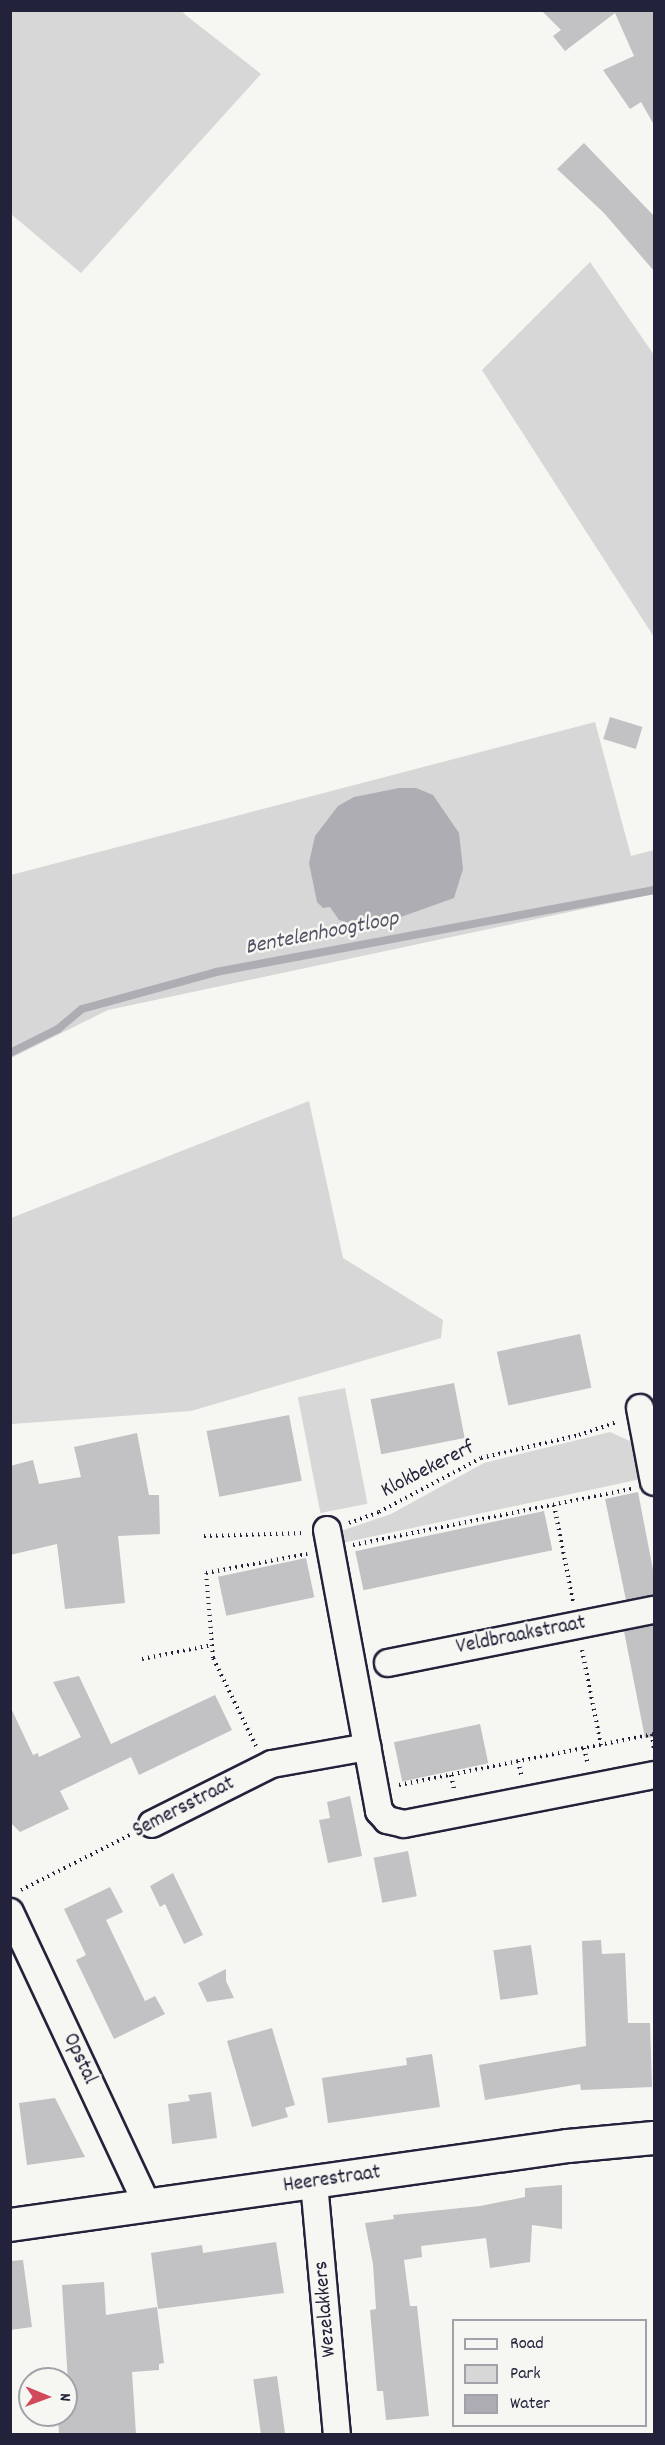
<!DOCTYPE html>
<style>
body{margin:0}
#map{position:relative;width:665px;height:2445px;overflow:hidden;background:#f6f6f2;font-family:Dekko,sans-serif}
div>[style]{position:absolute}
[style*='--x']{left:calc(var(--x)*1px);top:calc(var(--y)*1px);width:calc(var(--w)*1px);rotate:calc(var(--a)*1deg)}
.green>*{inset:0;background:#d7d7d7;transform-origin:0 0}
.water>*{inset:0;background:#adadb3}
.stream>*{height:8px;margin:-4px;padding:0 4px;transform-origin:4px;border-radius:4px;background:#adadb3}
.building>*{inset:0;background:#c2c2c4;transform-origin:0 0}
.path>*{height:4px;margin-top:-2px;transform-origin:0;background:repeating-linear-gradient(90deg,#22223b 0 1.5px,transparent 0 6px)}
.roads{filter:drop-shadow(2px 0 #22223b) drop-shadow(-2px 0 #22223b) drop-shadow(0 2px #22223b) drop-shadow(0 -2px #22223b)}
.minor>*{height:26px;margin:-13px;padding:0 13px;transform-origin:13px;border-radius:13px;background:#f6f6f2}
.tertiary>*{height:32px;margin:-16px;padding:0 16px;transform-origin:16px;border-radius:16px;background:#f6f6f2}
span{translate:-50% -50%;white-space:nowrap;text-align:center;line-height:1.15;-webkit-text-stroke:5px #f6f6f2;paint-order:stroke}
.street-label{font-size:21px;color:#22223b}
.water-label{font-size:22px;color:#535365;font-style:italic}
.frame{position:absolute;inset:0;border:12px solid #22223b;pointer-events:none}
.legend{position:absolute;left:452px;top:2319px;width:195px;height:108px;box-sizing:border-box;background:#f6f6f2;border:2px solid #a1a1a9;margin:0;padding:8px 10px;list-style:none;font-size:18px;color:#22223b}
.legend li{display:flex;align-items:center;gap:12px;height:30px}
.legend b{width:30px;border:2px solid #a1a1a9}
.north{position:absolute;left:18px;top:2367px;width:60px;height:60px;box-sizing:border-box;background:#f6f6f2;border:2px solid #a1a1a9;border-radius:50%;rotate:91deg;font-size:16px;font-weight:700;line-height:24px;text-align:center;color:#22223b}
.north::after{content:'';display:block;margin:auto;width:21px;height:27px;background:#d1495b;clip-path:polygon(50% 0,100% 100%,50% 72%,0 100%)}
</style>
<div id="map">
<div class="green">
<div style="clip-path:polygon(10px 11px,185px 11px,183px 13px,261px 74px,81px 273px,11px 214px)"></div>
<div style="clip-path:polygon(590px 262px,654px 355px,654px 637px,482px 370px)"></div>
<div style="clip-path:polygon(595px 722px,631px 856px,654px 850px,654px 894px,108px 1010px,11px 1058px,11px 875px)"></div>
<div style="clip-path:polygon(309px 1101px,343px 1258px,443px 1320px,441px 1338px,191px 1411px,12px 1424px,11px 1218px)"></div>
<div style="left:345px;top:1388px;width:118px;height:48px;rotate:79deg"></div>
<div style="clip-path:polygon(610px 1432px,634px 1443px,641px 1479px,342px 1543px,341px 1531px,391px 1514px,484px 1463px)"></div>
</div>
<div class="water">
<div style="clip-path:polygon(399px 788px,416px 788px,433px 795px,459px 833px,463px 869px,454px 898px,398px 918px,361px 918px,349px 923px,339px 920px,330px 907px,323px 908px,317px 902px,309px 863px,315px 836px,338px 806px,354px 797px)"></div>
</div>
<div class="stream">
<div style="--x:10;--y:1053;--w:54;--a:-26.6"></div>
<div style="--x:58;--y:1029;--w:31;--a:-40"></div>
<div style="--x:82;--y:1009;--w:139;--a:-15.4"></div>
<div style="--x:216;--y:972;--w:446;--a:-10.6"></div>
</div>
<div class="building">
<div style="clip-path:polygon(541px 10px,654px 10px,654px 125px,641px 102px,630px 109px,603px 70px,634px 56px,615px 13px,565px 51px,553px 36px,561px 30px)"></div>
<div style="clip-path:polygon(584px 143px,654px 216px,654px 271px,604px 213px,557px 169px)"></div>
<div style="left:610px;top:717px;width:34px;height:23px;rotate:17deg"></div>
<div style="left:580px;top:1334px;width:55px;height:85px;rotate:78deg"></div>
<div style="left:454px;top:1383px;width:56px;height:85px;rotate:79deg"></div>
<div style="left:289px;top:1415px;width:67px;height:84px;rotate:79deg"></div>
<div style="clip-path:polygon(137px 1433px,149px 1495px,159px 1495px,160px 1534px,118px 1536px,125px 1603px,65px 1609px,57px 1544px,10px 1555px,10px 1466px,33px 1460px,39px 1484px,81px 1477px,74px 1447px)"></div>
<div style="clip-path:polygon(638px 1492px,654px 1575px,654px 1595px,626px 1600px,605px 1499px)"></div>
<div style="left:544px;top:1511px;width:40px;height:193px;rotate:78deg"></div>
<div style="left:306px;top:1558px;width:40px;height:90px;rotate:78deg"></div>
<div style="clip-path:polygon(654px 1625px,654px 1737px,645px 1738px,624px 1631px)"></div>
<div style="clip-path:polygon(79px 1676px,111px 1744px,215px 1695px,232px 1730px,139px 1775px,131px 1757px,60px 1791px,69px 1809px,20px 1832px,10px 1822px,10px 1706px,33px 1755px,38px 1753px,39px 1757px,81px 1737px,53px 1682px)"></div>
<div style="left:480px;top:1724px;width:40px;height:88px;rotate:78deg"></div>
<div style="clip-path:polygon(350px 1796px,362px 1856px,328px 1863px,319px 1820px,330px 1818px,327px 1802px)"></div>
<div style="left:408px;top:1851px;width:46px;height:35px;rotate:79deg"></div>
<div style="clip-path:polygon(173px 1873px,203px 1935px,184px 1944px,165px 1904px,160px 1907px,150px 1886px)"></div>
<div style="clip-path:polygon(110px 1887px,123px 1912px,106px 1920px,145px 2001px,155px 1996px,165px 2014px,114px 2039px,76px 1960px,86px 1955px,64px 1909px)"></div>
<div style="clip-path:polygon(601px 1940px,602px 1954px,625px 1953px,628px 2023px,650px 2023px,652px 2087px,581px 2090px,580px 2084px,485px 2100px,479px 2065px,586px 2046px,582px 1941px)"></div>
<div style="left:531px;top:1945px;width:50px;height:38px;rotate:82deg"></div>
<div style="clip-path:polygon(226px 1969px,226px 1981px,234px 1998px,207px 2002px,198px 1983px)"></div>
<div style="clip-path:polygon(272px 2028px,295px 2105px,285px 2108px,288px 2117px,252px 2127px,227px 2041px)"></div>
<div style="clip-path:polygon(432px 2054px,440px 2107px,328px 2123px,322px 2078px,407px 2065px,406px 2058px)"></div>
<div style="clip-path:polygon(211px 2092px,217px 2138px,172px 2144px,168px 2104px,190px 2101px,188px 2095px)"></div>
<div style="clip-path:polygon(55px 2098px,85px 2157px,27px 2165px,19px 2103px)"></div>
<div style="clip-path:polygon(562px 2185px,562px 2229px,532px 2225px,530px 2262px,490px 2268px,486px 2238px,421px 2246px,422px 2257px,404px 2260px,410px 2306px,417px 2306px,429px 2416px,386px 2420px,383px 2391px,377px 2391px,370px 2310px,376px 2309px,373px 2264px,365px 2223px,394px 2219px,393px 2215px,480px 2206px,525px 2197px,525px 2188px)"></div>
<div style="clip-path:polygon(276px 2242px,284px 2293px,158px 2309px,151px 2253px,202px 2245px,203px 2253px)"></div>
<div style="clip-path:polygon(23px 2260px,32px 2327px,10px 2330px,10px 2261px)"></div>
<div style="clip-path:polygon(104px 2282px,106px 2315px,157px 2307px,164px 2363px,159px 2364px,159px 2370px,132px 2372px,136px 2434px,59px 2434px,58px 2415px,66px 2415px,69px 2399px,62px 2285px)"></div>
<div style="left:277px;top:2376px;width:59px;height:24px;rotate:82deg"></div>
</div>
<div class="path">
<div style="--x:554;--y:1505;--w:98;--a:78.8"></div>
<div style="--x:349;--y:1523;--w:32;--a:-20"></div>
<div style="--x:379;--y:1512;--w:115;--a:-27.9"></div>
<div style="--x:481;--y:1458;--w:101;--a:-13.2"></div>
<div style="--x:579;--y:1435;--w:40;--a:-18.9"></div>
<div style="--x:204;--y:1536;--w:100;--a:-1.7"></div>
<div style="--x:353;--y:1545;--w:284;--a:-11.4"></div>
<div style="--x:582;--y:1650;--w:97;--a:78.7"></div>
<div style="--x:142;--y:1659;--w:71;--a:-11.3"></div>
<div style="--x:652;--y:1734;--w:17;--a:83"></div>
<div style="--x:256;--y:1746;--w:98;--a:-116"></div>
<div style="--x:213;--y:1658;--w:85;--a:-94.7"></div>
<div style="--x:206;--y:1573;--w:103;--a:-10.7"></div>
<div style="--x:584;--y:1748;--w:17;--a:77"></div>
<div style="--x:518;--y:1761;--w:17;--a:77"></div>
<div style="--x:451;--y:1775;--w:14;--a:78"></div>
<div style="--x:399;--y:1785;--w:260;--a:-11.3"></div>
<div style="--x:21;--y:1890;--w:122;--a:-26.8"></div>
</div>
<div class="roads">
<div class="minor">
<div style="--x:640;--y:1408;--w:75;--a:79.3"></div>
<div style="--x:327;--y:1530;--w:286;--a:79.5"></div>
<div style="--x:379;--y:1811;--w:12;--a:48"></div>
<div style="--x:387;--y:1820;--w:17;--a:13"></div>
<div style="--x:404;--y:1824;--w:255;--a:-11.1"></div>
<div style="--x:388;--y:1663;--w:271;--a:-11.3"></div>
<div style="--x:152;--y:1824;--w:134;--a:-26.6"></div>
<div style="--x:272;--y:1764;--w:97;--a:-10.1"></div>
<div style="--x:10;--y:1912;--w:323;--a:64.9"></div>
<div style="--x:314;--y:2183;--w:252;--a:84.8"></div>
</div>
<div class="tertiary">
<div style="--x:10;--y:2225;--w:564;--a:-8.06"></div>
<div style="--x:568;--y:2146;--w:86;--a:-5.3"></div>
</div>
</div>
<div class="street-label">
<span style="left:428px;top:1470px;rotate:-27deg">Klokbekererf</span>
<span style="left:521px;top:1636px;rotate:-11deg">Veldbraakstraat</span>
<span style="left:184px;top:1808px;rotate:-27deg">Semersstraat</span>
<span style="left:79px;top:2059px;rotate:65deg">Opstal</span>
<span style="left:332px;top:2180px;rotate:-8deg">Heerestraat</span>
<span style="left:326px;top:2309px;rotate:-95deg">Wezelakkers</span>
</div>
<div class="water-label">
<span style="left:322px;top:934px;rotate:-11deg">Bentelenhoogtloop</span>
</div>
<div class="frame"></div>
<ul class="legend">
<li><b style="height:8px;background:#f6f6f2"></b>Road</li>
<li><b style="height:16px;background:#d7d7d7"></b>Park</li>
<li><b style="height:16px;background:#adadb3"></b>Water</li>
</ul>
<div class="north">N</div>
</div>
